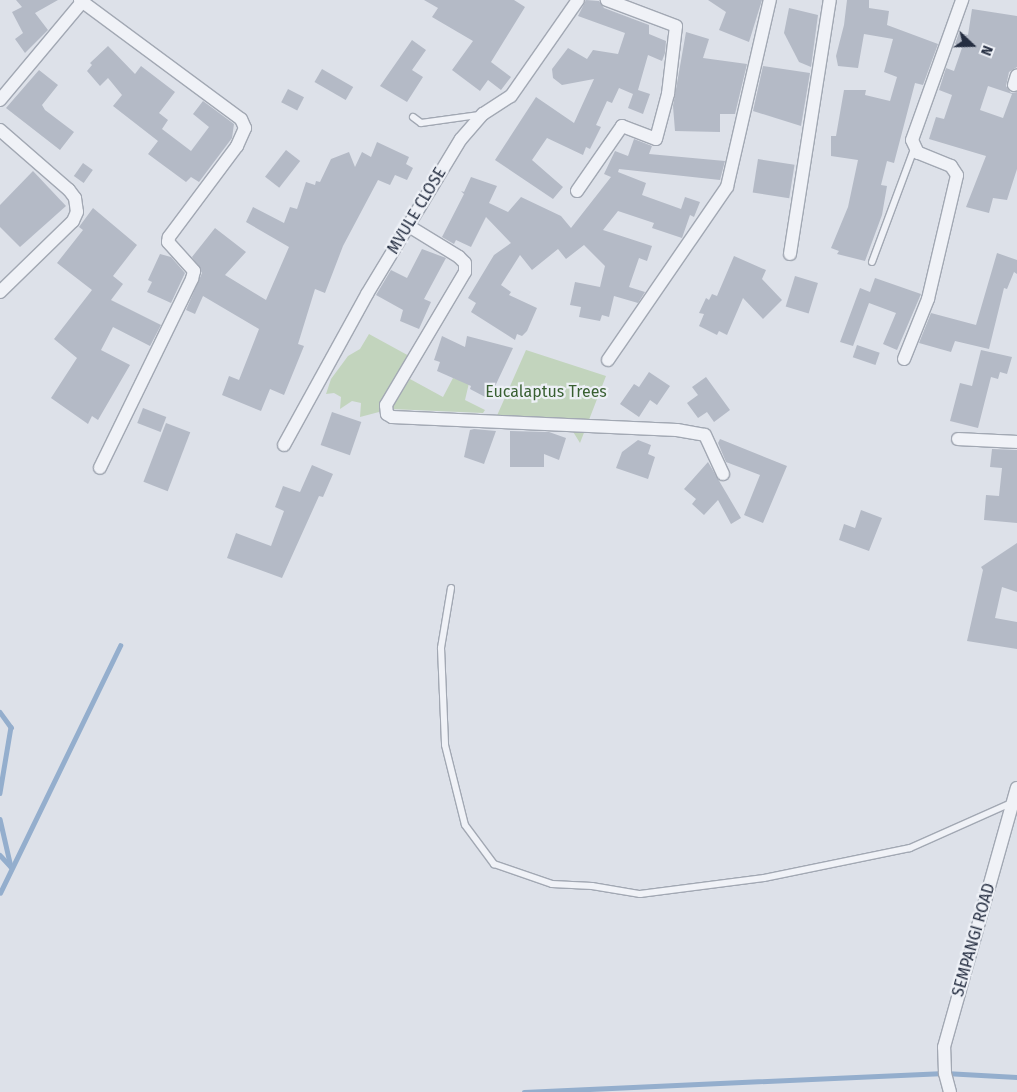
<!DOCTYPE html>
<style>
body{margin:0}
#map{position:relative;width:1017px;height:1092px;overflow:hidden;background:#dde1e9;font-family:"Fira Sans",sans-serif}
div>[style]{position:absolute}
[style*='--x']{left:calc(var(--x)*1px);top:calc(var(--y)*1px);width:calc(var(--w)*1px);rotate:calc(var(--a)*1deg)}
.green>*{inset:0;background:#c2d4bd}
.stream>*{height:4.5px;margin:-2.25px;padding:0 2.25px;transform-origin:2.25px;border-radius:2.25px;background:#94aecd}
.building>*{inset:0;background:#b4bac6;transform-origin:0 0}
.roads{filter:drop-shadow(1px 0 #a2a8b3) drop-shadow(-1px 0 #a2a8b3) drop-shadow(0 1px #a2a8b3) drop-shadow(0 -1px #a2a8b3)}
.service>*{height:6px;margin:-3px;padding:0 3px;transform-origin:3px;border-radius:3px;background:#f0f2f7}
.minor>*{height:12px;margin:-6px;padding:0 6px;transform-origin:6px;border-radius:6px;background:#f0f2f7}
span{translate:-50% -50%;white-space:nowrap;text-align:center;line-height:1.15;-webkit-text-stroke:4.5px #edf0f6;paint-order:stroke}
.street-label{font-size:16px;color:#252e41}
.park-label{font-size:16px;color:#385f31}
.north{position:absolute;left:947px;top:20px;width:50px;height:50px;-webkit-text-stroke:4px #edf0f6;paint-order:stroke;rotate:111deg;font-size:14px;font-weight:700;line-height:20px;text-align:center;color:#252e41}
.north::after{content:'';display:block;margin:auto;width:18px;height:22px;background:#252e41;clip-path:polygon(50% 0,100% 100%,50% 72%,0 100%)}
</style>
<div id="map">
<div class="green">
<div style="clip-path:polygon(369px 334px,411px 357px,379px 412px,360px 417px,361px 403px,352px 401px,340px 409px,341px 397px,334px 393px,326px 394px,331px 379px,348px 356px,360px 349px)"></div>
<div style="clip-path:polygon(526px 350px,606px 376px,580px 443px,572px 430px,495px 420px)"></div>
<div style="clip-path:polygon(453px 378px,469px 383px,465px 400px,485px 410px,483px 413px,391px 409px,410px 379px,443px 397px)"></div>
</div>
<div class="stream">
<div style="--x:0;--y:712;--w:19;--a:54"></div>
<div style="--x:11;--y:727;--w:67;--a:99.5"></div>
<div style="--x:0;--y:819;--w:49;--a:77.1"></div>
<div style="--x:0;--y:855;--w:16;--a:47"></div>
<div style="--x:0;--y:893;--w:275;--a:-64.1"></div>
<div style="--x:524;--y:1092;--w:421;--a:-2.6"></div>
<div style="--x:945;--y:1073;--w:72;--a:3.2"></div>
</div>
<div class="building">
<div style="clip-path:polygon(16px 0,58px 0,35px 13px,48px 30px,25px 53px,15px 39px,23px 33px,12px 12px,22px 7px)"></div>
<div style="clip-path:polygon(424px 0,514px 0,525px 7px,491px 62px,511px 77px,501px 90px,488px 80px,480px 91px,452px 70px,473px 41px,432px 17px,438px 8px)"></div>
<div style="clip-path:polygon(586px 0,599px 1px,604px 8px,649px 25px,649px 34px,666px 41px,665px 53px,662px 61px,648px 55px,638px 90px,650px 94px,643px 114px,628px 108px,633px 94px,619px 88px,612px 103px,607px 101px,596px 125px,601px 127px,590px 149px,586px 147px,583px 155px,547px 138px,532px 160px,563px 187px,553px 199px,495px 160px,536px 97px,574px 123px,594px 79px,562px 85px,553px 78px,552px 69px,568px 48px,587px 59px,593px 50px,618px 54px,625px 33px,578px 16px)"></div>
<div style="clip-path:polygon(708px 0,762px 0,749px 42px,719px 30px,726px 12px)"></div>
<div style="clip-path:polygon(847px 0,869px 0,869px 8px,889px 11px,887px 25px,938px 44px,923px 85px,915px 83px,894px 163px,887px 161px,881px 185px,887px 186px,882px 215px,865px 261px,837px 254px,839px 251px,831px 248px,848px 207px,858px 160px,831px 156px,831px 136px,836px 136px,844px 90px,866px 90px,865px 95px,890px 101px,897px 77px,884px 72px,893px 39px,864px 34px,858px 68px,838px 66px,836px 56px,844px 25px)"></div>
<div style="clip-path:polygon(789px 8px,818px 15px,811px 67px,799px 62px,784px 33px)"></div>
<div style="clip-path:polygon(evenodd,972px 9px,1017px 16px,1017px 67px,1009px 72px,1006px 86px,1011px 93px,1017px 92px,1017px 169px,1007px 200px,993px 198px,989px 213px,966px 207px,986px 156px,929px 139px,936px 117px,944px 119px,952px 95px,939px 90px,946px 68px,954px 71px,962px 48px,955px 44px,959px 33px,968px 35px,972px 9px,988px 86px,1012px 94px,1003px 118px,980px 110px,988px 86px)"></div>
<div style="clip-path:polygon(686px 32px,709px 39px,703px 58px,747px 64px,735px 114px,720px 114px,720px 132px,675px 131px,673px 106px)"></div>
<div style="clip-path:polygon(412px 40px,426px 50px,412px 70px,423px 77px,407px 102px,380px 86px)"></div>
<div style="clip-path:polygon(108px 46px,135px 74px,141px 66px,175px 92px,159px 113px,168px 120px,162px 129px,191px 151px,209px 127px,193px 114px,203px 101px,234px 124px,232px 138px,199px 182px,191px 177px,186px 182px,148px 154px,158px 141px,113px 106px,122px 95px,108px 78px,100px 86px,87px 71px,92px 65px,90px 63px)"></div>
<div style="clip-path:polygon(763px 66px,810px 73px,801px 126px,753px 111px)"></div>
<div style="left:322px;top:69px;width:36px;height:15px;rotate:30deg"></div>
<div style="clip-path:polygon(39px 70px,58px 85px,42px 105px,45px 110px,74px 132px,60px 150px,6px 108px)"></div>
<div style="left:288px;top:89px;width:18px;height:15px;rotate:27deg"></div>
<div style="clip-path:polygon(634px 139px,652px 146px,649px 154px,725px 161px,720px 180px,619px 169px,618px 172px,646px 183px,642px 195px,681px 209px,685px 197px,700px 202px,694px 217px,690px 215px,682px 238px,652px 228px,654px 223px,618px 211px,603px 230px,652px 246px,647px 261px,639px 258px,629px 287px,645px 292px,638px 303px,614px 296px,609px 317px,602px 315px,600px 321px,579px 317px,581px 307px,570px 305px,575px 282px,600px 287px,605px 266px,584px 245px,566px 259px,558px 249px,532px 270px,520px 255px,501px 285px,511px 292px,509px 295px,537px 308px,527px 331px,522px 336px,517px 334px,515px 340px,471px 312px,476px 303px,468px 298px,494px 255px,511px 243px,486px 217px,471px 247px,456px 240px,454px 244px,442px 237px,464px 194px,461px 191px,464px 192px,471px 177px,497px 186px,489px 203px,508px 212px,521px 197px,561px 216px,571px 228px,611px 177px,604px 174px,615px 151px,628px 156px)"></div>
<div style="clip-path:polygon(377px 142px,409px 157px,406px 164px,413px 168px,407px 180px,395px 175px,390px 185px,378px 180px,343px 246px,325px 293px,315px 289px,298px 344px,304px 346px,284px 395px,270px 389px,261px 411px,222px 395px,229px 376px,239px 380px,259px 329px,203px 296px,195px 314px,186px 310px,202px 273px,192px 257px,215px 228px,246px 252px,225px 275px,266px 300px,289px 247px,246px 222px,253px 207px,284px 223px,290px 207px,297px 209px,306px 182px,315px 185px,316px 181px,320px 182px,331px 159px,349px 152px,355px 167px,362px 152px,371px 157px)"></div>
<div style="left:286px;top:150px;width:18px;height:34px;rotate:38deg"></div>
<div style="left:758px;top:159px;width:37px;height:34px;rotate:9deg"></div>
<div style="left:83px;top:163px;width:12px;height:16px;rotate:35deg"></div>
<div style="clip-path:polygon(33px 171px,66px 206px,20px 247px,0 227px,0 205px)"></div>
<div style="clip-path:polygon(93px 208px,137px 245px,113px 276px,123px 284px,111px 300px,161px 325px,150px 346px,113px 327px,101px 350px,130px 365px,98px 420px,92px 416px,88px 424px,51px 398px,77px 358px,54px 339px,92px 290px,57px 263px,83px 230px,79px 227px)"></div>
<div style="clip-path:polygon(422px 249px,446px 258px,424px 299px,431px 302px,419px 329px,400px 321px,403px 310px,376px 295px,391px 270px,407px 278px)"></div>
<div style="clip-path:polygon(997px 253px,1017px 260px,1017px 274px,1014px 272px,1007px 289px,1004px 288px,989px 349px,955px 341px,951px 352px,919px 343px,931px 313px,976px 325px)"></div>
<div style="clip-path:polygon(160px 254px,171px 257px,185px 273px,171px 303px,147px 292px,152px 282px,148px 280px)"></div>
<div style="clip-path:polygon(734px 256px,766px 270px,762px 279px,782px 300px,763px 319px,743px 298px,727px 335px,719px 331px,717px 335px,699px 326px,704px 314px,699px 313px,706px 298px,709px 300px,712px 294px,717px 296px)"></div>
<div style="left:795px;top:276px;width:24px;height:32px;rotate:17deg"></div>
<div style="clip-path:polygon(875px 278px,921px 294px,897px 350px,883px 344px,896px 313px,869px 303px,853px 346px,840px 342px,860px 288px,870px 292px)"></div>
<div style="clip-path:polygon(442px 336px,465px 347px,467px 336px,513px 348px,489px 399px,470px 389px,471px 386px,437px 371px,440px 362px,434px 360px)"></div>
<div style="left:857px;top:345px;width:24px;height:13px;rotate:19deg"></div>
<div style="clip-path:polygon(981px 350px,1012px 357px,1007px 374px,1000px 372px,998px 379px,991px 377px,978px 428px,950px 421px,960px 383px,972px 386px)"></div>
<div style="clip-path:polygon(649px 372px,670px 386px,657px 405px,650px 400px,639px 417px,620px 404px,634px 384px,639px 387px)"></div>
<div style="clip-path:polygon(706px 377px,730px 410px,714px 422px,707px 412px,698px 418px,687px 403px,698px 395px,692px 387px)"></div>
<div style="left:143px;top:408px;width:25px;height:16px;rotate:21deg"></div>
<div style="left:332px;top:412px;width:31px;height:35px;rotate:19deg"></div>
<div style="left:166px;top:423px;width:26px;height:63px;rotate:21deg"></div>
<div style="clip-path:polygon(474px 429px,496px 431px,484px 464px,464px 457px,470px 430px)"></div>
<div style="clip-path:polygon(510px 431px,549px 432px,566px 438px,559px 460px,544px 454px,544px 467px,510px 467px)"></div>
<div style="clip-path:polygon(720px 439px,787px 466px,763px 523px,744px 515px,760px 475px,726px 462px,718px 443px)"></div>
<div style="clip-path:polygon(638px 440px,651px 445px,648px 454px,655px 457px,648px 479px,616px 468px,622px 452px)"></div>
<div style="clip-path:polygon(992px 449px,1017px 450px,1017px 523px,984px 520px,986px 495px,999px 496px,1002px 468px,990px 467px)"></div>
<div style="clip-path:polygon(708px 462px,741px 518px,731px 524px,718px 500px,704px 515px,692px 504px,696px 499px,684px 489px)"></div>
<div style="clip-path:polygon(312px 465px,333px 474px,323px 497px,319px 496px,282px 578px,227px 558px,236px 533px,271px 546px,284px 511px,275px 507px,283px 486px,300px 492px)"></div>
<div style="clip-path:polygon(861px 510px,882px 518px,869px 551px,839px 540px,844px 524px,855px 528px)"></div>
<div style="clip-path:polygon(1017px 543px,1017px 592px,1002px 587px,995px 618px,1017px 622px,1017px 649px,967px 641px,983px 570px,981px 567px)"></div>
</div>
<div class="roads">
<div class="service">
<div style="--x:413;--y:117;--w:10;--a:37"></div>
<div style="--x:421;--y:123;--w:59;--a:-7.9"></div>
<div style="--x:872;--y:262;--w:121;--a:-69.6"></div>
<div style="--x:451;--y:588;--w:61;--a:99.5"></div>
<div style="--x:441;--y:648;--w:97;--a:87.6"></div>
<div style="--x:445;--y:745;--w:82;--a:76"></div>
<div style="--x:465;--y:825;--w:49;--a:53.4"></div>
<div style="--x:494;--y:864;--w:61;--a:19"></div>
<div style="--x:552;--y:884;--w:40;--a:2.9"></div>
<div style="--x:592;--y:886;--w:49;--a:9.5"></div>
<div style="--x:640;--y:894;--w:125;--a:-7.4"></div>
<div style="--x:764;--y:878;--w:149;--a:-11.6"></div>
<div style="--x:910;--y:848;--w:111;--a:-24"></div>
</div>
<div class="minor">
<div style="--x:80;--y:0;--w:200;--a:36.5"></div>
<div style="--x:241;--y:119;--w:10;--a:66"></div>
<div style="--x:245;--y:128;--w:20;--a:114"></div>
<div style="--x:237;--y:146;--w:114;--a:126.8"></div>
<div style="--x:169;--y:237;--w:5;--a:101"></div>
<div style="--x:168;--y:242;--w:39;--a:48"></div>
<div style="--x:194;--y:271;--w:8;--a:104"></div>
<div style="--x:192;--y:279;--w:210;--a:116"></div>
<div style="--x:1014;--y:85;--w:10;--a:-73"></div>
<div style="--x:0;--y:100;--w:128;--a:-50.1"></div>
<div style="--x:0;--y:130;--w:91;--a:41"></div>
<div style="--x:69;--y:190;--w:10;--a:53"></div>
<div style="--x:75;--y:198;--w:14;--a:82"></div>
<div style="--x:77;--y:212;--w:10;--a:114"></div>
<div style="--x:73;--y:221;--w:102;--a:135.8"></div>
<div style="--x:577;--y:191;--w:79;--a:-55.3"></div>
<div style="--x:622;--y:126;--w:36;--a:21"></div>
<div style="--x:656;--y:139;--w:47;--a:-75.1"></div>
<div style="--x:668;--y:94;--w:68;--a:-83.3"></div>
<div style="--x:676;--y:26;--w:74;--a:-159.4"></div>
<div style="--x:407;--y:225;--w:61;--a:31.6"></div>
<div style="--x:459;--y:257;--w:8;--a:45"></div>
<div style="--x:465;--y:263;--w:9;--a:90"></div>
<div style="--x:465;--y:272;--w:155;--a:120.7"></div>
<div style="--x:386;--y:405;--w:9;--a:84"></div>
<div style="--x:387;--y:414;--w:6;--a:31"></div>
<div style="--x:392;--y:417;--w:285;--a:2.6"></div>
<div style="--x:677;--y:430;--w:28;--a:10"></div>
<div style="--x:705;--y:435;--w:43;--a:65.2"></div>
<div style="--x:790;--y:254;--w:257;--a:-81.1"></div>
<div style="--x:904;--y:359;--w:65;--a:-68.2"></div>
<div style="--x:928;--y:299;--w:127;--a:-76.8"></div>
<div style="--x:957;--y:175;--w:11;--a:-124"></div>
<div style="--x:951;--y:166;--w:35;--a:-158"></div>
<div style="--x:918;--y:153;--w:14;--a:-115"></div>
<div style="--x:912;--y:140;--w:149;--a:-70.3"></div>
<div style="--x:608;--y:360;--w:210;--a:-55.5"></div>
<div style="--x:727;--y:187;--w:192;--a:-77.1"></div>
<div style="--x:958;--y:439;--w:59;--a:2.9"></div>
<div style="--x:284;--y:445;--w:172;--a:-61.2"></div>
<div style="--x:367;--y:294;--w:181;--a:-58.8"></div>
<div style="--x:461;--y:139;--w:33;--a:-49"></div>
<div style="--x:483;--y:114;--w:33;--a:-33"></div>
<div style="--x:511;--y:96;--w:117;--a:-55.1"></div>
<div style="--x:950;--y:1092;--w:20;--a:-105"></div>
<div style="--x:945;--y:1073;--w:26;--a:-92"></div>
<div style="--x:944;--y:1047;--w:269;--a:-74.3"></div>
</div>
</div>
<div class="street-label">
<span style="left:417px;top:211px;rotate:-59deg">MVULE CLOSE</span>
<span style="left:974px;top:940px;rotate:-74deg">SEMPANGI ROAD</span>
</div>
<div class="park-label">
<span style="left:546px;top:392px">Eucalaptus Trees</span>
</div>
<div class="north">N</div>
</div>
